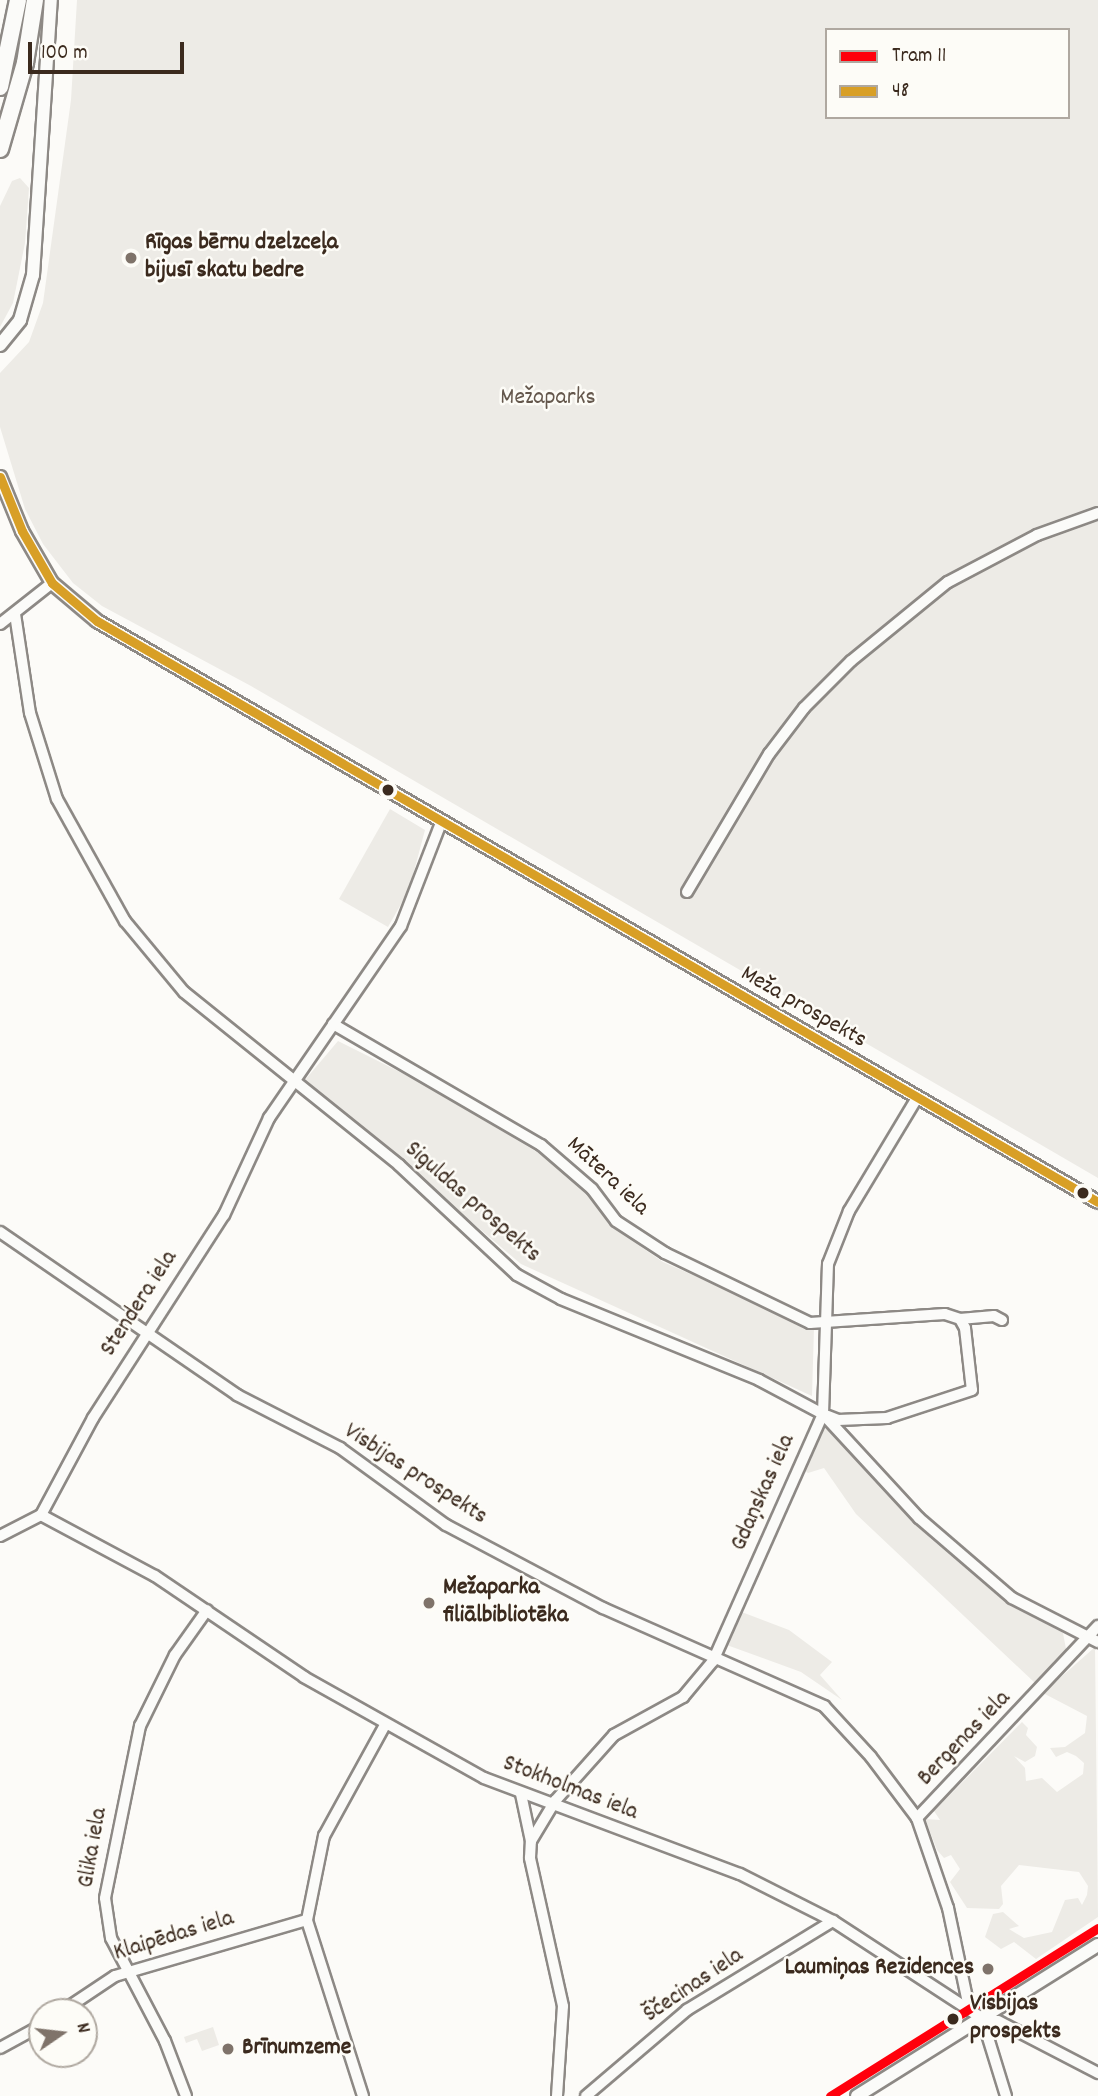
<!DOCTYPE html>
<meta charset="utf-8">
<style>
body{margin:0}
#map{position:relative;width:1098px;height:2096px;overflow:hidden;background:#fcfbf8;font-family:Dekko,sans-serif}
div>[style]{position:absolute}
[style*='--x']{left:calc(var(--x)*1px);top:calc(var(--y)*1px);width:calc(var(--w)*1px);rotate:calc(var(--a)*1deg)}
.green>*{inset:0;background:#edebe6}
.roads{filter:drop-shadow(2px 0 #8d8985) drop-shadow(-2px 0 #8d8985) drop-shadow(0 2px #8d8985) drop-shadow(0 -2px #8d8985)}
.minor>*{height:10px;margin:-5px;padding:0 5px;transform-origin:5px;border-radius:5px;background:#fbfbf9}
.tertiary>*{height:12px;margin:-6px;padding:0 6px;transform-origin:6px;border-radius:6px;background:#fbfbf9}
.primary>*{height:16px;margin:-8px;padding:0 8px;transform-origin:8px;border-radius:8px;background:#fbfbf9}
.bus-1>*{height:9px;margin:-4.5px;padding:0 4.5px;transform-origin:4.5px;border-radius:4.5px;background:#d89f26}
.tram-1>*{height:9px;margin:-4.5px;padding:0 4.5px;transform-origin:4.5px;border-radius:4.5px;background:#ff000c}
.dots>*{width:19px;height:19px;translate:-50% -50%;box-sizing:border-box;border:4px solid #fdfcf7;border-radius:50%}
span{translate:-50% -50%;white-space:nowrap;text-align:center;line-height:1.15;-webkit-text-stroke:5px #fdfcf7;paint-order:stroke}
.poi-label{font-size:24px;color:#3b2a1e;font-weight:700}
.left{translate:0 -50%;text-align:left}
.right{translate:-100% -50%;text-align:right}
.park-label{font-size:24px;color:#64574c}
.street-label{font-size:24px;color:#3b2a1e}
.stop-label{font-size:24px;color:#3b2a1e;font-weight:700}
.legend{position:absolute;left:825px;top:28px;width:245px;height:91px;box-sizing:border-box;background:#fdfcf7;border:2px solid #afa8a0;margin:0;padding:9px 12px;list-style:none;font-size:21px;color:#3b2a1e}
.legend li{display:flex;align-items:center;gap:14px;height:35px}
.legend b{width:35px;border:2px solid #afa8a0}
.north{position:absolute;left:28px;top:1998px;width:70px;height:70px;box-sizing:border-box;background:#fdfcf7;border:2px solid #afa8a0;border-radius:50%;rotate:76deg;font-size:19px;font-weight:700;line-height:28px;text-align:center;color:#3b2a1e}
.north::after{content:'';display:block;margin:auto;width:24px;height:32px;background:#7f736a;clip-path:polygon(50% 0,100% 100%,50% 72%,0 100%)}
.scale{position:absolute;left:28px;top:42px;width:156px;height:32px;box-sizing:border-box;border:4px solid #3b2a1e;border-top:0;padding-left:9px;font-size:21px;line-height:24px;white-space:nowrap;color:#3b2a1e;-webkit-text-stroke:5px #fdfcf7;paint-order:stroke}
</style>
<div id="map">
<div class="green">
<div style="clip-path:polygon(evenodd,77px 0,1098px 0,1098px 1178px,251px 686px,102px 606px,73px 583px,43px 544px,25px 509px,0 427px,0 373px,29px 342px,43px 303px,71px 100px,77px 0,827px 30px,1068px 30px,1068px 117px,827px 117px,827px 30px)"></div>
<div style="clip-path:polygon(20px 178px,29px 188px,25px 243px,13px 303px,0 327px,0 206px,12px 181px)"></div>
<div style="clip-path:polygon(390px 809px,425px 830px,409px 890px,388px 927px,339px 899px)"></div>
<div style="clip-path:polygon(338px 1041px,416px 1080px,537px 1152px,586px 1192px,612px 1227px,663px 1262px,814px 1328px,812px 1396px,521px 1264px,305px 1080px)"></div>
<div style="clip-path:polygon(826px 1429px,931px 1539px,985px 1585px,1063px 1633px,1066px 1649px,1057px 1664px,1035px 1683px,856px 1514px,824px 1468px,808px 1473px,802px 1468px,819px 1431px)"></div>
<div style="clip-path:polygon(739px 1611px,789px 1630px,832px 1662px,820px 1675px,842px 1700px,801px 1672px,724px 1644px)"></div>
<div style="clip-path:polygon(1095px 1647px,1098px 1917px,1036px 1959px,1014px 1942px,1001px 1949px,985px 1937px,993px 1914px,1003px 1912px,1019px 1926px,1009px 1929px,1024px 1938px,1052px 1932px,1065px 1900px,1078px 1898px,1082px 1905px,1087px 1895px,1088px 1886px,1079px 1872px,1019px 1865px,1001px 1886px,1003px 1904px,999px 1909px,967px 1908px,950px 1882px,960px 1869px,951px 1855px,944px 1858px,937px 1850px,925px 1819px,940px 1820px,934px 1811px,1022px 1722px,1028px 1728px,1026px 1735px,1037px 1747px,1035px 1756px,1025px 1762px,1014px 1756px,1025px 1768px,1026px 1781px,1042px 1778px,1057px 1792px,1083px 1774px,1084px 1763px,1076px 1756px,1067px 1752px,1056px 1757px,1050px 1748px,1065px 1747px,1085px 1733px,1087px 1716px,1043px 1693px)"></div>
<div style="clip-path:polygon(213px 2027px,219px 2045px,202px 2051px,197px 2039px,186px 2043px,184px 2037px)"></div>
</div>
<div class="roads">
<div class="minor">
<div style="--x:15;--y:614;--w:100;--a:81.4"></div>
<div style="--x:30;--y:713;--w:90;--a:72.6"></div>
<div style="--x:57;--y:799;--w:140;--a:60.9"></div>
<div style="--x:125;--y:921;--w:92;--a:50.3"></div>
<div style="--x:184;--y:992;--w:276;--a:38.8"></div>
<div style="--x:399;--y:1165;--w:161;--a:43"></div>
<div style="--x:517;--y:1275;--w:50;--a:28.6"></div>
<div style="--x:561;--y:1299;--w:214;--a:22.2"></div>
<div style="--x:759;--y:1380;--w:72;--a:28"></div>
<div style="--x:823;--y:1414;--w:142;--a:47.3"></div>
<div style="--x:919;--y:1518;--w:123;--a:40.7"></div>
<div style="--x:1012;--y:1598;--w:97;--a:27.1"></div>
<div style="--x:0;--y:624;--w:66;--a:-38.3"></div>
<div style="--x:687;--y:892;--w:161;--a:-59.3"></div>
<div style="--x:769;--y:754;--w:58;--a:-52.7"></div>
<div style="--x:804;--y:708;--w:66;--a:-45"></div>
<div style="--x:851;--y:661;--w:125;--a:-39.2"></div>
<div style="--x:948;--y:582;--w:101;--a:-27.8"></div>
<div style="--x:1037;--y:535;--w:65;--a:-19.8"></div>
<div style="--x:333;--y:1024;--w:241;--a:30.2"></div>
<div style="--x:541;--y:1145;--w:67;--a:40.8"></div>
<div style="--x:592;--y:1189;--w:40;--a:53"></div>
<div style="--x:616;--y:1221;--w:59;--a:33.1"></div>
<div style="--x:665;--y:1253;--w:161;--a:25.8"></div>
<div style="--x:810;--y:1323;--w:135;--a:-3.8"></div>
<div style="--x:945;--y:1314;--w:16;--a:18"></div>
<div style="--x:960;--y:1319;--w:10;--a:61"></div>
<div style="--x:965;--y:1328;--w:62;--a:83.6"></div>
<div style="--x:972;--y:1390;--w:89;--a:161.8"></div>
<div style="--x:887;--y:1418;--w:49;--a:177.7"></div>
<div style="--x:838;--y:1420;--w:11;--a:-158"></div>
<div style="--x:0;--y:1232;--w:288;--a:34.5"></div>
<div style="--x:237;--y:1395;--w:116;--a:27.2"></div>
<div style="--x:340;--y:1448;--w:131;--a:36"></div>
<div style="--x:446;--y:1525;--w:178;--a:27.9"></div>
<div style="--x:603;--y:1608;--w:242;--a:23.9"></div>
<div style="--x:824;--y:1706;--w:69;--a:47.3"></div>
<div style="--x:871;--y:1757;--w:76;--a:53"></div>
<div style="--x:917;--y:1818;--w:95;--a:71"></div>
<div style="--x:948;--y:1908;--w:102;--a:78.1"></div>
<div style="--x:960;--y:1319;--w:34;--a:-5"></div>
<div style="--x:994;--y:1316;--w:9;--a:27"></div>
<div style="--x:41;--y:1515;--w:129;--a:28.2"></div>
<div style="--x:155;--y:1576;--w:180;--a:34.1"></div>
<div style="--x:304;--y:1677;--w:206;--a:29.3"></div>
<div style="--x:484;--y:1778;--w:273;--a:20.6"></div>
<div style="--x:740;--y:1874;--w:104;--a:26.8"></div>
<div style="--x:833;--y:1921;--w:178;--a:33.1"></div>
<div style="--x:982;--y:2018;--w:16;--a:11"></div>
<div style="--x:998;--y:2021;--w:113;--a:27.5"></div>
<div style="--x:0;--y:1536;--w:46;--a:-27.1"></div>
<div style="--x:41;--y:1515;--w:110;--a:-61.8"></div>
<div style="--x:93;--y:1418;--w:242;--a:-57.2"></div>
<div style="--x:224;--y:1215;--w:107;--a:-65.1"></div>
<div style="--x:269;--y:1118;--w:233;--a:-55.5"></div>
<div style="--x:401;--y:926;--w:110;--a:-68.8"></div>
<div style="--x:521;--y:1794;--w:48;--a:78"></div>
<div style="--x:917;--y:1818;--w:264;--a:-46.7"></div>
<div style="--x:61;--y:2012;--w:65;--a:-33.7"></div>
<div style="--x:115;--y:1976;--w:200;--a:-16.3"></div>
<div style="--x:982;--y:2018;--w:82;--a:72.9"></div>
<div style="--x:0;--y:2048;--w:48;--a:-28.7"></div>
<div style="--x:186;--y:2096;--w:59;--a:-110.9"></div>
<div style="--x:165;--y:2041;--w:116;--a:-117.7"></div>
<div style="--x:111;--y:1938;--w:40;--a:-98.5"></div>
<div style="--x:105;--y:1898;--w:176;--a:-78.5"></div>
<div style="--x:140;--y:1726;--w:79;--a:-63.8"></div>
<div style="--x:175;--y:1655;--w:55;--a:-54.6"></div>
<div style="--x:363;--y:2096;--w:185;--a:-107.7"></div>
<div style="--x:307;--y:1920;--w:86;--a:-78.6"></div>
<div style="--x:324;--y:1836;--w:127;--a:-61.2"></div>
<div style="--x:557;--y:2096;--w:90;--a:-86.2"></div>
<div style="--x:563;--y:2006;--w:152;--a:-102.6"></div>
<div style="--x:530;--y:1858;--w:17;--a:-87"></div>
<div style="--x:531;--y:1841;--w:47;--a:-59"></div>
<div style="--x:555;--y:1801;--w:89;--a:-48.2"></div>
<div style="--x:614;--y:1735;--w:79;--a:-28.8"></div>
<div style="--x:683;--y:1697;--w:47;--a:-50.2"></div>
<div style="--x:713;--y:1661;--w:270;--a:-66"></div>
<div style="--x:823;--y:1414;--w:150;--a:-88.1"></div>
<div style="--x:828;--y:1264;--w:57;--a:-68.4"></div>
<div style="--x:849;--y:1211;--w:132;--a:-59"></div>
<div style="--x:586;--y:2096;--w:133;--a:-40.4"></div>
<div style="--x:687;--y:2010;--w:171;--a:-31.4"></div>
</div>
<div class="tertiary">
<div style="--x:0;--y:345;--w:32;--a:-51"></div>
<div style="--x:20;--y:320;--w:47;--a:-73.9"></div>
<div style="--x:33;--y:275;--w:276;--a:-86.3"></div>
<div style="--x:0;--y:477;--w:58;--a:67.8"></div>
<div style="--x:22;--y:531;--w:60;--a:60"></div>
<div style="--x:52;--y:583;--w:59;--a:40.2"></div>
<div style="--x:97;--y:621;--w:1157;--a:30.13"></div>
<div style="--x:857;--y:2096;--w:284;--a:-32.1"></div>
</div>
<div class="primary">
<div style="--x:0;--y:87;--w:89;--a:-78.3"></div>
<div style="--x:0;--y:149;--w:90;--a:-73.8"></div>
<div style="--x:25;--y:63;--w:64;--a:-81"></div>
</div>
</div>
<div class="bus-1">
<div style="--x:0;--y:477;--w:58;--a:67.8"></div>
<div style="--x:22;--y:531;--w:60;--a:60"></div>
<div style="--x:52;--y:583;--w:59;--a:40.2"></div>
<div style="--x:97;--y:621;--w:1157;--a:30.13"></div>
</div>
<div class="tram-1">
<div style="--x:830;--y:2096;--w:316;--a:-32.1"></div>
</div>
<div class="dots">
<div style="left:131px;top:258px;background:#7f736a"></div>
<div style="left:388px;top:790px;background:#3b2a1e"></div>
<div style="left:1083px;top:1193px;background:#3b2a1e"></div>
<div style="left:429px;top:1603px;background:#7f736a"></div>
<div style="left:988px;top:1969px;background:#7f736a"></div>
<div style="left:953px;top:2019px;background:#3b2a1e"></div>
<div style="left:228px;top:2049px;background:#7f736a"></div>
</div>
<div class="poi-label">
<span class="left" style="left:145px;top:258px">Rīgas bērnu dzelzceļa<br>bijusī skatu bedre</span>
<span class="left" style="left:443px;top:1603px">Mežaparka<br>filiālbibliotēka</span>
<span class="right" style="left:974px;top:1969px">Laumiņas Rezidences</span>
<span class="left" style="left:242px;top:2049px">Brīnumzeme</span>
</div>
<div class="park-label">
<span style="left:548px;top:399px">Mežaparks</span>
</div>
<div class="street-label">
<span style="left:803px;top:1008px;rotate:30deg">Meža prospekts</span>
<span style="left:607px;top:1177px;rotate:43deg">Mātera iela</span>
<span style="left:472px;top:1203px;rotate:41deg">Siguldas prospekts</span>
<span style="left:140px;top:1304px;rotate:-57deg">Stendera iela</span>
<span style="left:415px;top:1475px;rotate:33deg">Visbijas prospekts</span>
<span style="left:764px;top:1493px;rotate:-66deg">Gdaņskas iela</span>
<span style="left:965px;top:1739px;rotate:-46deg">Bergenas iela</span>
<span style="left:570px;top:1789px;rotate:21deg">Stokholmas iela</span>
<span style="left:94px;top:1848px;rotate:-80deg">Glika iela</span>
<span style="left:174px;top:1937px;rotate:-17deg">Klaipēdas iela</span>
<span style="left:694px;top:1986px;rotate:-34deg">Ščecinas iela</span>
</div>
<div class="stop-label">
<span class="left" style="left:970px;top:2019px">Visbijas<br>prospekts</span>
</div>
<ul class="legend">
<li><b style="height:9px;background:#ff000c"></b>Tram 11</li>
<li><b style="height:9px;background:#d89f26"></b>48</li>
</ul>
<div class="north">N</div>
<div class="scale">100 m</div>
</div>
